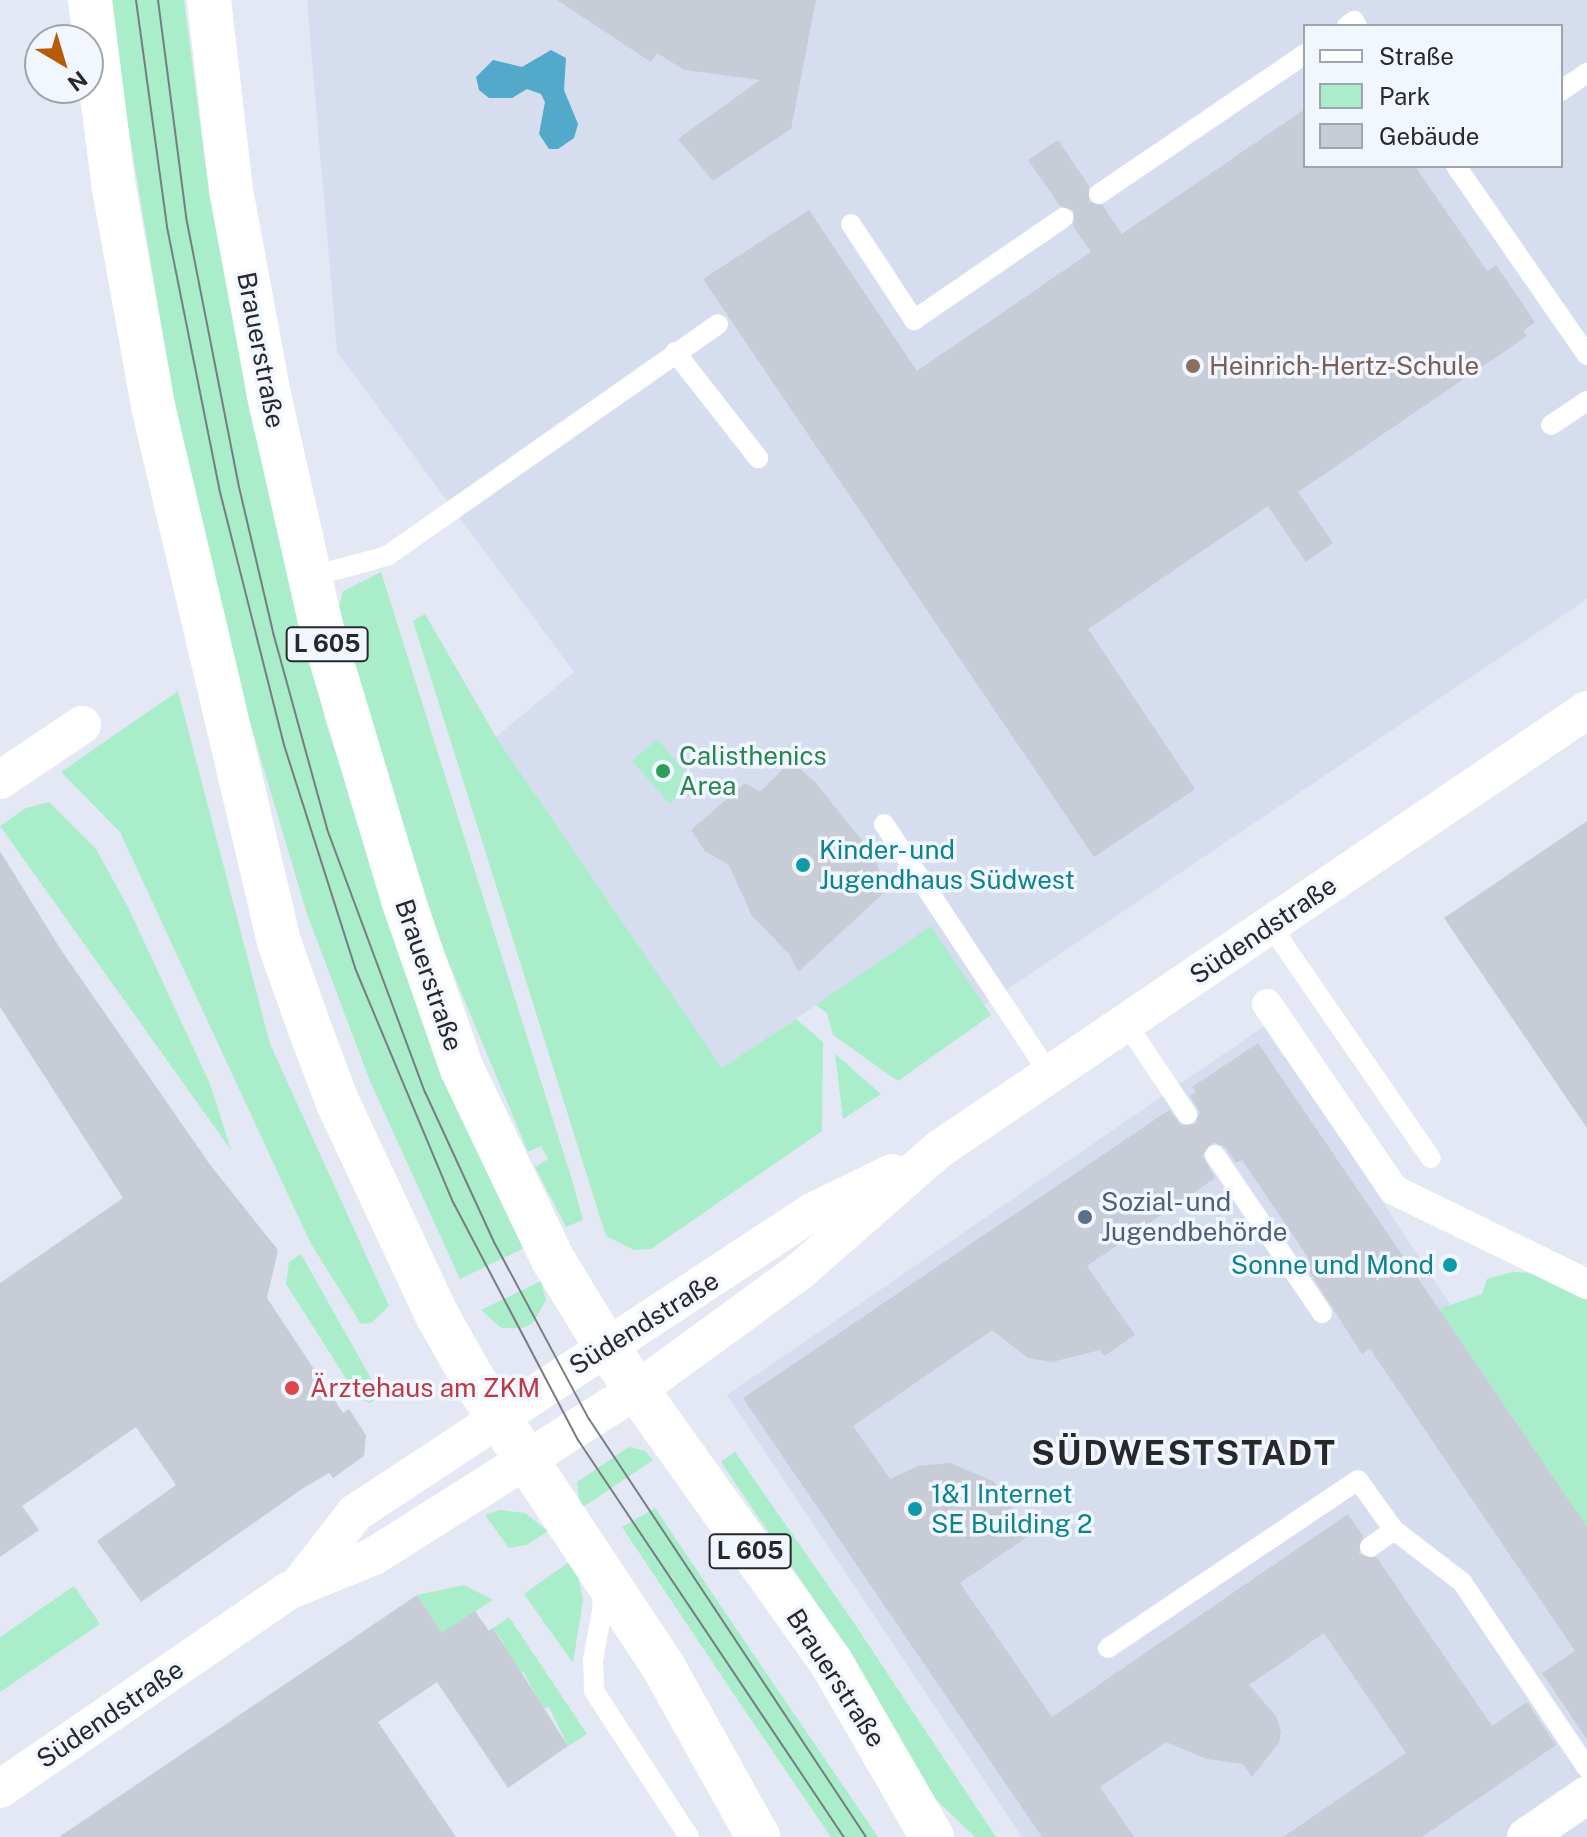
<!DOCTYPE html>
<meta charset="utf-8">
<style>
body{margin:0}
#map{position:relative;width:1587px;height:1837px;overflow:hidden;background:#e3e8f4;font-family:"Public Sans",sans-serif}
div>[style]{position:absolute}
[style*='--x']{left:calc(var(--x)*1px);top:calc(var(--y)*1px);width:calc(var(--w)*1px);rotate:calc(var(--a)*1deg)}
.built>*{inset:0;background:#d5ddef}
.green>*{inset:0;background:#aaedca;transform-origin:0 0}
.water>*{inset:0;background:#52a9c9}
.building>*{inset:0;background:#c7ccd7}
.service>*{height:20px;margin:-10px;padding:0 10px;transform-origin:10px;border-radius:10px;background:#fff}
.pedestrian>*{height:30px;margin:-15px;padding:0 15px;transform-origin:15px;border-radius:15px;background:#fff}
.minor>*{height:38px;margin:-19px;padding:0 19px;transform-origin:19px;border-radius:19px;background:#fff}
.primary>*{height:44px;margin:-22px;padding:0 22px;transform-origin:22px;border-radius:22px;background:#fff}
.tram>*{height:2px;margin:-1px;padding:0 1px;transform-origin:1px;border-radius:1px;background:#787c83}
.dots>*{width:22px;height:22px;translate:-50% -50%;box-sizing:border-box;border:4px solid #f1f6ff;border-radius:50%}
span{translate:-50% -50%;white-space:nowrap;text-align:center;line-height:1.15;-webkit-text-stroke:7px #f1f6ff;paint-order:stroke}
.shield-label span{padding:2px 6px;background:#f1f6ff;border:2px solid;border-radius:6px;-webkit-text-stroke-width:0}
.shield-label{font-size:24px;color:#26282c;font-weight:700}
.street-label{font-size:26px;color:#26282c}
.education-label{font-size:26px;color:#785e54}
.left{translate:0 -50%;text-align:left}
.leisure-label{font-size:26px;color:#27864d}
.culture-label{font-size:26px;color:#0d838f}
.right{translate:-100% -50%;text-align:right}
.service-label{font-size:26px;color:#4e5e75}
.health-label{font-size:26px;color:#be3a42}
.district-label{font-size:34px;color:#26282c;font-weight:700;letter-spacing:2px}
.legend{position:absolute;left:1303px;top:24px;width:260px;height:144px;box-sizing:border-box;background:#f1f6ff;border:2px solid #a0a4ab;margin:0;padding:10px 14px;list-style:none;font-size:24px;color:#26282c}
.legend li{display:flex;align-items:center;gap:16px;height:40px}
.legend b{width:40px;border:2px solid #a0a4ab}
.north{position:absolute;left:24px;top:24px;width:80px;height:80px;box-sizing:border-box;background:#f1f6ff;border:2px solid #a0a4ab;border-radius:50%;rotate:142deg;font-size:22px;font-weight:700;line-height:32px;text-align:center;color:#26282c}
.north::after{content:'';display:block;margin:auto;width:28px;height:36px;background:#b85b06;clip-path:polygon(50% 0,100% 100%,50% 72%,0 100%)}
</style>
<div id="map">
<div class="built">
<div style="clip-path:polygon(evenodd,307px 0,1587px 0,1587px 599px,984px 1005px,931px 927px,722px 1069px,496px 737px,574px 672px,337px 352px,307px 0,1305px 26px,1561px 26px,1561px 166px,1305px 166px,1305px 26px)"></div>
<div style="clip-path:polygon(1266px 1025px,1587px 1512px,1587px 1837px,1022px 1837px,727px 1395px)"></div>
</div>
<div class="green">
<div style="clip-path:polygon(107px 0,184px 0,205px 162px,250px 414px,326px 723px,407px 971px,526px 1247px,460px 1279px,370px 1081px,307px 914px,249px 719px,175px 407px)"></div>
<div style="clip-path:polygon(381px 572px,572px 1180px,583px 1220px,566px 1227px,535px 1167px,548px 1159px,541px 1146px,528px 1152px,441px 944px,362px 693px,339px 607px,343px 591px)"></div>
<div style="clip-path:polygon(425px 614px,496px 737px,722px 1068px,796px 1019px,823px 1042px,822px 1131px,651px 1249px,634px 1250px,606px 1236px,413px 621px)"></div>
<div style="clip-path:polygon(178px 691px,270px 1044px,389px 1306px,371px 1323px,361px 1324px,310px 1242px,120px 832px,61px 772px)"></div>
<div style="left:657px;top:739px;width:57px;height:33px;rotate:49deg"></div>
<div style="clip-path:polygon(49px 802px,96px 849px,128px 907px,210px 1084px,231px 1150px,0 826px,26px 808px)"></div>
<div style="clip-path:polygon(931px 926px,991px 1015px,898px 1081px,833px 1035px,827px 1013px,816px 1005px)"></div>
<div style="clip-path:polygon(835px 1054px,881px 1094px,843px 1119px)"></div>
<div style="clip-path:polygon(301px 1254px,377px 1389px,378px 1398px,370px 1403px,359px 1399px,286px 1284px,289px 1262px)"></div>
<div style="clip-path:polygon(1512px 1272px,1537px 1273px,1587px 1298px,1587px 1527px,1439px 1309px,1482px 1294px,1487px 1279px)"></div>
<div style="clip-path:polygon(541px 1281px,546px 1300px,533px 1323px,523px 1328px,501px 1328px,481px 1310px)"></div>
<div style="clip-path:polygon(629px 1447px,645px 1451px,653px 1460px,580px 1509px,577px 1482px)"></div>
<div style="clip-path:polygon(735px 1452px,850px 1617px,996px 1837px,975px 1837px,921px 1785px,845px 1645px,721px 1462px)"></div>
<div style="clip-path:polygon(655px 1508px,737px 1630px,878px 1837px,831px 1837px,739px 1702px,622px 1527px)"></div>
<div style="clip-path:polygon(500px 1510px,525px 1513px,548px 1531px,527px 1545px,509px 1548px,485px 1515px)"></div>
<div style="clip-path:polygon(569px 1562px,578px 1575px,583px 1600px,573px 1663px,524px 1594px)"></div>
<div style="clip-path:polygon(464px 1585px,493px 1600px,442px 1633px,417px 1595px)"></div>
<div style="clip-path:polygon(74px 1586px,100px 1624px,0 1692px,0 1637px)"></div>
<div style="clip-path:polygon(509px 1617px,587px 1734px,568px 1746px,549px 1707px,543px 1709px,523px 1671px,519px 1674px,500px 1646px,504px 1643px,493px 1628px)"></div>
</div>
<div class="water">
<div style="clip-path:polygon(551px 50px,566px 58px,564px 90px,578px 124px,574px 138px,558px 149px,549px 149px,539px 134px,545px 102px,541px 94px,527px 89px,512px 98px,489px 98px,479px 90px,476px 77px,493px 60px,522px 67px)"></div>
</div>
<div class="building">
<div style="clip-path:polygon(557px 0,816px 0,791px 129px,713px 181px,678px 139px,760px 80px,684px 70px,657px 53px,651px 62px)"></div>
<div style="clip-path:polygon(1305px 109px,1305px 166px,1415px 166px,1487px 271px,1496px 265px,1535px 322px,1523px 331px,1527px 336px,1298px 492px,1333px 543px,1306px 562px,1268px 506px,1088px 629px,1195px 789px,1094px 857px,703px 279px,809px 210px,917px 371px,1091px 252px,1073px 226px,1074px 211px,1060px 206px,1028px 160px,1058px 140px,1089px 186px,1089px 202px,1103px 206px,1122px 234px)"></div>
<div style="clip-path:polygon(791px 761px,815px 782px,875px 857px,886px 891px,798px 972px,790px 955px,752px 916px,729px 865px,705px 851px,691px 830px,745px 783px,760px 792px)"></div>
<div style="clip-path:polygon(1587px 821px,1587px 1128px,1444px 918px)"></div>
<div style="clip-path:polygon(0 851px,61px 950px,211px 1166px,278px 1250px,267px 1298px,343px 1413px,349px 1409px,366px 1435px,364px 1456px,333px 1478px,329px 1473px,302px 1489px,141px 1602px,97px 1541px,176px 1485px,136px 1427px,22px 1506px,39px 1530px,0 1557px,0 1283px,123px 1198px,0 1007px)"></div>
<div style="clip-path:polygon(1258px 1043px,1587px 1527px,1587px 1739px,1542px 1673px,1575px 1651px,1370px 1349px,1362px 1354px,1303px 1262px,1309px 1259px,1242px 1160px,1236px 1163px,1225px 1147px,1213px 1142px,1202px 1155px,1215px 1178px,1087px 1266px,1135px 1335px,1104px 1356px,1100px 1350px,1052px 1362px,1028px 1358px,992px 1330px,853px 1426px,890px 1479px,918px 1466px,950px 1463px,993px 1481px,1030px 1535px,960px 1583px,1052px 1717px,1348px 1514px,1363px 1536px,1359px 1554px,1377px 1558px,1492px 1726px,1527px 1702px,1556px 1745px,1422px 1837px,1283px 1837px,1406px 1753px,1324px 1633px,1249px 1685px,1276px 1716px,1281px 1731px,1279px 1743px,1252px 1777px,1243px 1764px,1207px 1759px,1166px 1742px,1100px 1787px,1134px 1837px,1042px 1837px,743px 1398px,1169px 1110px,1181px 1125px,1195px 1124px,1200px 1112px,1190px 1096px,1196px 1092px,1192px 1087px)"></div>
<div style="clip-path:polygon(417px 1595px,442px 1633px,475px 1611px,489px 1631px,493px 1628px,568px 1746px,508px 1788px,437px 1682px,378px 1722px,456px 1837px,59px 1837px)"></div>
</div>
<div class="service">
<div style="--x:1347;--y:26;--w:9;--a:-36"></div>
<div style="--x:1354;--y:21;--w:6;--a:59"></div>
<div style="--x:1561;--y:91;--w:32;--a:-35"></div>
<div style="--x:1456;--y:166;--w:230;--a:55.3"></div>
<div style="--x:1099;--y:194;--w:249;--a:-34.2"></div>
<div style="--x:851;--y:224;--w:115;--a:56.7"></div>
<div style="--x:914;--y:320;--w:181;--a:-34.4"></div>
<div style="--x:675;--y:352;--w:135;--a:51.9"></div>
<div style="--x:1551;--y:425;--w:43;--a:-33.7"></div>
<div style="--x:310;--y:577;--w:80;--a:-15.3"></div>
<div style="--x:387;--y:556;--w:404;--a:-35"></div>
<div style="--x:884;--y:824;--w:301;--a:56.5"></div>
<div style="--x:1270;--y:925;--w:283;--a:55.4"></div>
<div style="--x:1126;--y:1023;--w:110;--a:56.2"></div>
<div style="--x:1215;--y:1155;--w:191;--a:55.9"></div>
<div style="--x:1370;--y:1547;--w:29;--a:-35"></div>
<div style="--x:600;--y:1587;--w:18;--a:81"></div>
<div style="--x:603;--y:1605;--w:56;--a:100.3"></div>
<div style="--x:593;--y:1660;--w:31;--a:88"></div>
<div style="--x:594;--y:1691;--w:174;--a:56.9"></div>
<div style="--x:1108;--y:1648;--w:301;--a:-33.9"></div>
<div style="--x:1358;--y:1480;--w:62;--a:54.2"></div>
<div style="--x:1394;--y:1530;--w:86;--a:37.4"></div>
<div style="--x:1462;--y:1582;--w:224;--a:56.1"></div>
</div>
<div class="pedestrian">
<div style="--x:1267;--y:1004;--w:225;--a:55.7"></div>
<div style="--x:1394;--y:1190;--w:215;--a:26"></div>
</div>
<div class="minor">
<div style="--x:0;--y:780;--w:99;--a:-33.9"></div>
<div style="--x:300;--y:1584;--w:90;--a:-52.2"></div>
<div style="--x:355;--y:1513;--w:547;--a:-33.37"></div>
<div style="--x:812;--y:1212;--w:89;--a:-26"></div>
<div style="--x:0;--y:1789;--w:349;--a:-34.5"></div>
<div style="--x:288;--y:1591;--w:93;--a:-22.1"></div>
<div style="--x:374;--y:1556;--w:311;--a:-32.3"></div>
<div style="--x:637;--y:1390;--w:202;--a:-36.1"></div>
<div style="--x:800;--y:1271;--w:184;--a:-41.2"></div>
<div style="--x:938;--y:1150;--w:784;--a:-34.14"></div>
<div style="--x:1526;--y:1837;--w:74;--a:-34.5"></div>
</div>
<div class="primary">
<div style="--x:90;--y:0;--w:184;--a:82.8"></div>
<div style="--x:113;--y:183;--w:227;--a:79.8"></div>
<div style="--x:153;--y:406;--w:551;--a:76.77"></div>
<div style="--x:279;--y:942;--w:96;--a:70.4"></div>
<div style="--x:311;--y:1032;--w:76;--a:69.2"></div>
<div style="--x:338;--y:1103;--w:234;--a:65"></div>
<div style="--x:437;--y:1315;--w:73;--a:60.6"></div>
<div style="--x:473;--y:1379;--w:344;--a:56.5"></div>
<div style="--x:663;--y:1666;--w:196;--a:60.9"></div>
<div style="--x:209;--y:0;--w:191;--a:83.4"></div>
<div style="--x:231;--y:190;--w:208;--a:79.5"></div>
<div style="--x:269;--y:395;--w:237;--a:77.3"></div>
<div style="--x:321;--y:626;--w:286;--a:73.3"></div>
<div style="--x:403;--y:900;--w:179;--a:70.8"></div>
<div style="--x:462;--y:1069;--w:209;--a:64.5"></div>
<div style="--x:552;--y:1258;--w:105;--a:58.6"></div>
<div style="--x:607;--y:1348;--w:386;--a:54.5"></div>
<div style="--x:831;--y:1662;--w:202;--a:60"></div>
</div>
<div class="tram">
<div style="--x:136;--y:0;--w:229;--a:82.2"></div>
<div style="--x:167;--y:227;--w:270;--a:78.7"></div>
<div style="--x:220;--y:492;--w:261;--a:75.8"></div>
<div style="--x:284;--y:745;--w:234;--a:72.3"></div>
<div style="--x:355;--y:968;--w:254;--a:67.3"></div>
<div style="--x:453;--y:1202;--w:269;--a:62.3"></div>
<div style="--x:578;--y:1440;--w:478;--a:56.2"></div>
<div style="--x:158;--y:0;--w:224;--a:82.6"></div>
<div style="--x:187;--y:222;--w:270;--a:78.9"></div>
<div style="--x:239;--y:487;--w:153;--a:76.8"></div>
<div style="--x:274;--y:636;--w:200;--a:74.6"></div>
<div style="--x:327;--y:829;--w:281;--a:69.6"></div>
<div style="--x:425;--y:1092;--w:167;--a:65.3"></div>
<div style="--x:495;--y:1244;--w:199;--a:61.8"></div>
<div style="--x:589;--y:1419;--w:501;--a:56.47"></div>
</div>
<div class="dots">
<div style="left:1193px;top:366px;background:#8d6e63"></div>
<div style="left:663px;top:771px;background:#2e9e5b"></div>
<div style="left:803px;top:865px;background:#0f9aa8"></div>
<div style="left:1085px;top:1217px;background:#5c6f8a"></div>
<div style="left:1450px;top:1265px;background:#0f9aa8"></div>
<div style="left:292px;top:1388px;background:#e0444e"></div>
<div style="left:915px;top:1509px;background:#0f9aa8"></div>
</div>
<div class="shield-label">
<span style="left:327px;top:644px">L 605</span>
<span style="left:750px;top:1551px">L 605</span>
</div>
<div class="street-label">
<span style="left:261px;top:350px;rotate:79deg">Brauerstraße</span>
<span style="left:1263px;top:930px;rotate:-34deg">Südendstraße</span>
<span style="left:429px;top:975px;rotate:71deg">Brauerstraße</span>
<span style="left:644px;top:1323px;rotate:-32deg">Südendstraße</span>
<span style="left:836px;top:1678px;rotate:57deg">Brauerstraße</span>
<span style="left:110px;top:1714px;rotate:-34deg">Südendstraße</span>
</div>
<div class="education-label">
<span class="left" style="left:1209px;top:366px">Heinrich-Hertz-Schule</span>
</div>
<div class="leisure-label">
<span class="left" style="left:679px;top:771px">Calisthenics<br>Area</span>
</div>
<div class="culture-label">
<span class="left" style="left:819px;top:865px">Kinder- und<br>Jugendhaus Südwest</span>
<span class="right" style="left:1434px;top:1265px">Sonne und Mond</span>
<span class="left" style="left:931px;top:1509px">1&amp;1 Internet<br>SE Building 2</span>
</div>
<div class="service-label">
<span class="left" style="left:1101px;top:1217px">Sozial- und<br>Jugendbehörde</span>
</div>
<div class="health-label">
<span class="left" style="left:310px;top:1388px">Ärztehaus am ZKM</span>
</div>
<div class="district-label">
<span style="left:1184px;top:1454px">SÜDWESTSTADT</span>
</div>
<ul class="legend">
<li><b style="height:10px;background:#fff"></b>Straße</li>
<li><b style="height:22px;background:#aaedca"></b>Park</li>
<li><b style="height:22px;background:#c7ccd7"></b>Gebäude</li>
</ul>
<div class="north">N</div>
</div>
